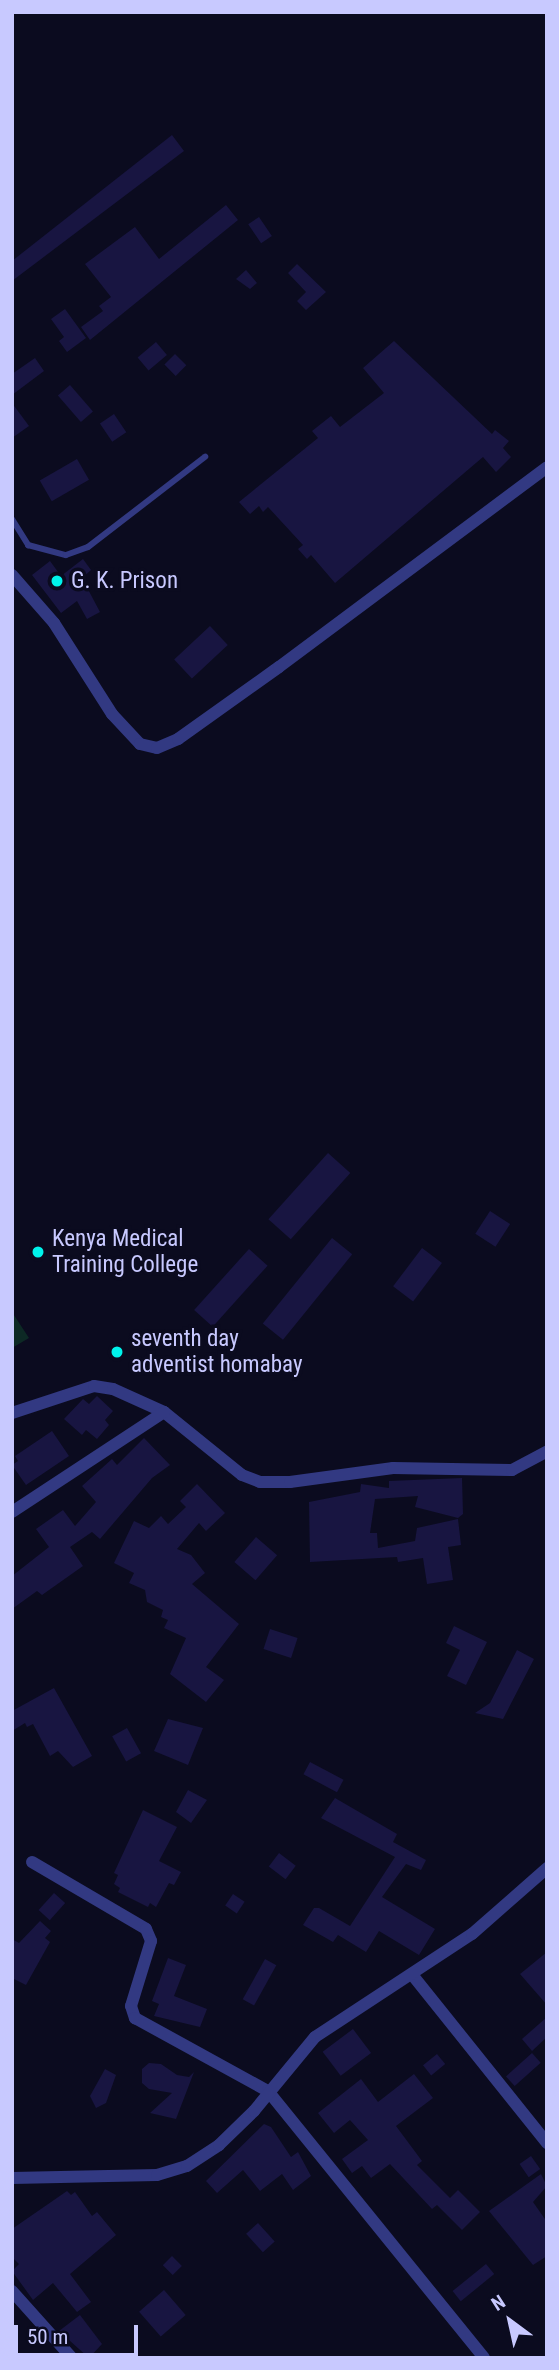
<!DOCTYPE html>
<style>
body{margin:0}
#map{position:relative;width:559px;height:2370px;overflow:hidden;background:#0b0b1f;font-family:"Roboto Condensed",sans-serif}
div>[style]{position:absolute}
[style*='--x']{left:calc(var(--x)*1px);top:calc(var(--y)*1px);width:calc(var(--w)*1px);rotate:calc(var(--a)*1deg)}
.green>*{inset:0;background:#0d2925}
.building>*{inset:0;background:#181541;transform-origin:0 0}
.lane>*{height:6px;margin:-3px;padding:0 3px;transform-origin:3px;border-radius:3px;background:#323982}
.street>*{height:12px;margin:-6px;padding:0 6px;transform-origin:6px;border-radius:6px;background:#323982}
.dots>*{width:19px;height:19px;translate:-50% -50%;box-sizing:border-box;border:4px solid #0b0b1f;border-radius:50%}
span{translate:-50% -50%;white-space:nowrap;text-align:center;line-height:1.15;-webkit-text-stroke:7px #0b0b1f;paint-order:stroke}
.poi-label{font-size:23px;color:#c8c9ff}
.left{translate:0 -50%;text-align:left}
.frame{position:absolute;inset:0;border:14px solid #c8c9ff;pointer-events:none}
.north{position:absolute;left:475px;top:2286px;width:70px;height:70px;-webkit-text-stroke:5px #0b0b1f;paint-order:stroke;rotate:327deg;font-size:19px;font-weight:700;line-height:28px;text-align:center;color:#c8c9ff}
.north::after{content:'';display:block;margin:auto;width:24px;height:32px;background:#c8c9ff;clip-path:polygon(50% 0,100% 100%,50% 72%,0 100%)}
.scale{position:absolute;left:14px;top:2325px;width:124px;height:32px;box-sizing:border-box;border:4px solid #c8c9ff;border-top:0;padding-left:9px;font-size:21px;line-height:24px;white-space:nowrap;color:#c8c9ff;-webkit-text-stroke:5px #0b0b1f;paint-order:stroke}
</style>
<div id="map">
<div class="green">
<div style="clip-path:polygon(12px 1312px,29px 1338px,12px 1348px)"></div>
</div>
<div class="building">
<div style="clip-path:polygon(172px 135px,184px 151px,12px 281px,12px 261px)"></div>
<div style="clip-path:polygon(226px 205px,238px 220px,90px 340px,81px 327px,103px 311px,99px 306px,111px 297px,85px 264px,135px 227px,159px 259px)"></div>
<div style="left:259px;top:217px;width:23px;height:13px;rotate:56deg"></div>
<div style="clip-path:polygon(297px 264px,326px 292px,306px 310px,297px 301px,306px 292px,288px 273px)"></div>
<div style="clip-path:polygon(246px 270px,257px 283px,250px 289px,236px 279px)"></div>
<div style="clip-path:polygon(65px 309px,86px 338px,67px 352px,59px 341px,64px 337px,51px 319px)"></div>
<div style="clip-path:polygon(394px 341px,492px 434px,495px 430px,509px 441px,503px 448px,511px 457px,496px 472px,483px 457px,335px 583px,311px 555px,307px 559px,298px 549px,303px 545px,268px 507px,263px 512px,259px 506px,250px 514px,239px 502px,318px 438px,312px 431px,331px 416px,340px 427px,384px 393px,363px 368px)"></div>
<div style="left:156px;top:342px;width:17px;height:24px;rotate:50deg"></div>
<div style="left:175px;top:354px;width:16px;height:15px;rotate:45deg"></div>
<div style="clip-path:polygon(35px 358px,44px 371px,12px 395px,12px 374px)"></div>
<div style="left:70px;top:385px;width:35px;height:16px;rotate:49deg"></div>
<div style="clip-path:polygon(12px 403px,29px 426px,12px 438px)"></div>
<div style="left:114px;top:414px;width:22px;height:17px;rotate:56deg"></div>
<div style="left:77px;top:459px;width:24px;height:43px;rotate:60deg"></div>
<div style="clip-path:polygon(83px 559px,91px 570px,82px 578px,100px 612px,87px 619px,77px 601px,61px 613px,32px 575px,50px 561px,61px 576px)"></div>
<div style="left:210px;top:626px;width:26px;height:49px;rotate:47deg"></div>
<div style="left:328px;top:1153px;width:30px;height:89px;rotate:42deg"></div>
<div style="left:490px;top:1211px;width:24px;height:27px;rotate:33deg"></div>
<div style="left:332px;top:1238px;width:26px;height:110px;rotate:39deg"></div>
<div style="left:422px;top:1248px;width:25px;height:48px;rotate:37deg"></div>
<div style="left:249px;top:1249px;width:25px;height:82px;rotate:42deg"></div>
<div style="clip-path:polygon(97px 1396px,113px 1411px,105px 1420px,109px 1425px,97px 1439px,86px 1430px,82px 1435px,64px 1419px,83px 1399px,89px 1404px)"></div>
<div style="clip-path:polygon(52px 1431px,69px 1456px,26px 1485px,12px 1465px,18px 1461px,15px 1456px)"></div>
<div style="clip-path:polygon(144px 1438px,170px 1465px,152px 1478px,100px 1539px,92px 1532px,70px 1547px,83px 1566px,42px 1595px,37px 1591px,12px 1609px,12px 1576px,49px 1547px,36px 1529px,63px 1510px,75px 1526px,96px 1502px,82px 1486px,112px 1459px,117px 1465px)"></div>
<div style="clip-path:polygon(462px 1478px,463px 1514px,458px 1518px,415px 1507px,418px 1496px,375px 1499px,370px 1533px,377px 1533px,378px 1548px,415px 1541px,417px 1528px,458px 1519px,461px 1545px,448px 1547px,453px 1580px,427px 1584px,423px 1558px,398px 1562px,397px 1557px,310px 1562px,309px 1502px,360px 1492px,361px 1484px,389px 1488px,389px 1481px)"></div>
<div style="clip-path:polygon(197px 1484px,225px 1513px,206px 1531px,199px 1523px,177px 1549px,191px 1555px,205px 1573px,192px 1584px,239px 1624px,206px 1667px,224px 1680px,206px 1702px,170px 1674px,186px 1638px,164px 1628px,168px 1620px,161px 1617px,163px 1610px,147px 1602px,145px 1590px,129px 1583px,134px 1573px,114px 1563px,134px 1521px,149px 1528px,161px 1516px,168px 1524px,186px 1507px,180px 1501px)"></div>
<div style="left:256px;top:1537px;width:28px;height:33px;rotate:41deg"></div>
<div style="clip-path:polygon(454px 1626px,487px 1642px,466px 1685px,447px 1676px,460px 1650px,446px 1643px)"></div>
<div style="left:270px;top:1629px;width:29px;height:21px;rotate:18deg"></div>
<div style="clip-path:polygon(517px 1650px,534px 1659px,503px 1719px,475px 1713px,490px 1703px)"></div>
<div style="clip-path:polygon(54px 1688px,92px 1756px,73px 1767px,58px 1751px,50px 1756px,33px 1724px,27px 1727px,25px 1723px,12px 1731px,12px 1711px)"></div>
<div style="clip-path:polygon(168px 1719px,203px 1728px,188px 1765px,154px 1751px)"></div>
<div style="left:127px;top:1728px;width:29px;height:17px;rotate:61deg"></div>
<div style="left:310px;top:1762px;width:38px;height:14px;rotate:28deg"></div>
<div style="clip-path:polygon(188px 1790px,207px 1800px,191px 1823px,176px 1812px)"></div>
<div style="clip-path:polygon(335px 1798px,397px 1834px,393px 1842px,426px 1860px,421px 1870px,406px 1864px,382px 1897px,435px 1929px,419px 1955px,379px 1931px,366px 1952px,338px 1935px,333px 1942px,303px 1925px,314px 1908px,319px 1908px,350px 1926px,395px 1857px,321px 1818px)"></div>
<div style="clip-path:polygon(143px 1810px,177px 1827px,159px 1861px,181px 1872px,174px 1885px,169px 1883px,156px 1907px,150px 1903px,148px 1907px,118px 1892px,120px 1888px,114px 1884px,118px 1875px,114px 1873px)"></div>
<div style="left:279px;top:1853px;width:21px;height:17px;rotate:37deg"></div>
<div style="left:54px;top:1893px;width:15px;height:23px;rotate:42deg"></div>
<div style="left:233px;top:1894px;width:14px;height:14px;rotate:34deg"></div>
<div style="clip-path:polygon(40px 1921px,51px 1931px,45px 1938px,50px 1942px,26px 1985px,12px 1978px,12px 1939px,19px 1943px)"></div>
<div style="clip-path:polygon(547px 1952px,547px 2005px,520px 1974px)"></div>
<div style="clip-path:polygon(168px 1958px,186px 1965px,174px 1996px,207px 2009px,200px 2027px,154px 2016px,159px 2004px,152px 2001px)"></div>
<div style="left:265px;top:1959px;width:13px;height:46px;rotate:29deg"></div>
<div style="clip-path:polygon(547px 2017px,547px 2037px,532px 2051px,522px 2039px)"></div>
<div style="left:353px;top:2029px;width:30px;height:38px;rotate:53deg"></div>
<div style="left:532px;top:2053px;width:13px;height:35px;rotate:48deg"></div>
<div style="left:437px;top:2054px;width:13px;height:18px;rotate:51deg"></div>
<div style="clip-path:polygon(149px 2063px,161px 2064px,177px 2075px,189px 2077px,194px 2072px,176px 2119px,150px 2113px,172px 2093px,149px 2089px,142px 2083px,142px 2069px)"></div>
<div style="clip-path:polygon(105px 2069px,116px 2075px,106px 2103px,96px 2108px,90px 2096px)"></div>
<div style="clip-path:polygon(414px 2074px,433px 2098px,396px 2126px,422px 2161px,417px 2165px,450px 2198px,458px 2190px,480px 2212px,462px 2230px,437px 2205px,432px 2209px,390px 2164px,371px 2178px,362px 2166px,352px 2173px,342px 2159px,368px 2140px,350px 2120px,334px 2133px,318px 2113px,361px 2079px,378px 2102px)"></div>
<div style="clip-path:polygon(264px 2124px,271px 2127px,291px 2157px,298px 2152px,311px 2176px,293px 2190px,282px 2174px,260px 2191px,243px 2170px,217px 2193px,206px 2181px)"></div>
<div style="left:531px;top:2156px;width:16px;height:14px;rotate:55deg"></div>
<div style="clip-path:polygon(541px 2174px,547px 2186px,533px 2202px,547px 2222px,547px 2256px,533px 2265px,489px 2211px)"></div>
<div style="clip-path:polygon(67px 2191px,71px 2195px,75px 2192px,92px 2216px,97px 2212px,116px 2235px,70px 2274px,91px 2302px,77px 2312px,53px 2283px,33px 2300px,12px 2271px,19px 2264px,12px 2257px,12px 2229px)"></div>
<div style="left:258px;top:2223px;width:25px;height:16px;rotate:48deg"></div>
<div style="left:172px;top:2256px;width:14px;height:13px;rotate:45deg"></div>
<div style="left:486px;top:2264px;width:13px;height:43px;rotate:51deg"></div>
<div style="left:164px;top:2290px;width:33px;height:33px;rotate:49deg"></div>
<div style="clip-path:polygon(80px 2315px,102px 2344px,89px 2358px,59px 2331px)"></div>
</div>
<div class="lane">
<div style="--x:12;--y:519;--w:31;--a:58"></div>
<div style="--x:28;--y:545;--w:39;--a:15"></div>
<div style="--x:66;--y:555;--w:23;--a:-20"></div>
<div style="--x:88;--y:547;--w:148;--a:-37.6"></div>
</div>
<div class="street">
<div style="--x:12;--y:575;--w:64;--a:48.8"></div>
<div style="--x:54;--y:623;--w:108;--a:57.5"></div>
<div style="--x:112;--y:714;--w:41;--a:47"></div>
<div style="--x:140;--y:744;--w:17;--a:13"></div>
<div style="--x:157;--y:748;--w:23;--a:-23"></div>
<div style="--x:178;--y:739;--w:124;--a:-35.5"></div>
<div style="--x:279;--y:667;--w:334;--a:-36.7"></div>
<div style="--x:12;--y:1413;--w:86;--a:-18.2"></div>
<div style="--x:94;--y:1386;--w:19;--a:9"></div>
<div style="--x:113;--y:1389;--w:56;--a:24.3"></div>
<div style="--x:164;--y:1412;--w:100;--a:38.9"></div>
<div style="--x:242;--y:1475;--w:19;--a:21"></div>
<div style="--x:260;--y:1482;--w:30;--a:0"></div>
<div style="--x:290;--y:1482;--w:104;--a:-7.7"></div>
<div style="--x:393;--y:1468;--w:119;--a:1"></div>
<div style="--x:512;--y:1470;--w:40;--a:-28"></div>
<div style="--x:12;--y:1512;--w:182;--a:-33.3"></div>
<div style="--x:32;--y:1862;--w:132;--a:30.4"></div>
<div style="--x:146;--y:1929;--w:13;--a:67"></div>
<div style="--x:151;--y:1941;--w:68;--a:107.1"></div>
<div style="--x:131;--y:2006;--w:13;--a:72"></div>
<div style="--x:135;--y:2018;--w:152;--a:28.8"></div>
<div style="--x:268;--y:2091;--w:343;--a:51"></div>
<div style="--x:414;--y:1977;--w:213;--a:51.3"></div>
<div style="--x:12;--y:2178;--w:145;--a:-1.2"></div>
<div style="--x:157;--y:2175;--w:31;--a:-17"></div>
<div style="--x:187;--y:2166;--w:38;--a:-33"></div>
<div style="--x:219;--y:2145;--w:49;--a:-44.2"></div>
<div style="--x:254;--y:2111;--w:96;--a:-50.5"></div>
<div style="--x:315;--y:2037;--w:188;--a:-33.3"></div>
<div style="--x:472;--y:1934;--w:100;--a:-41.3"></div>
<div style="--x:12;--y:2291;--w:90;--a:48.2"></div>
</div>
<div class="dots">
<div style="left:57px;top:581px;background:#00f3ec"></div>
<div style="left:38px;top:1252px;background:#00f3ec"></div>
<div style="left:117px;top:1352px;background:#00f3ec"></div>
</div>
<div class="poi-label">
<span class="left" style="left:71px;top:581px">G. K. Prison</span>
<span class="left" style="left:52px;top:1252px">Kenya Medical<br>Training College</span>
<span class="left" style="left:131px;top:1352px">seventh day<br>adventist homabay</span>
</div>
<div class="frame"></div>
<div class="north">N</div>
<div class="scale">50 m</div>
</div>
